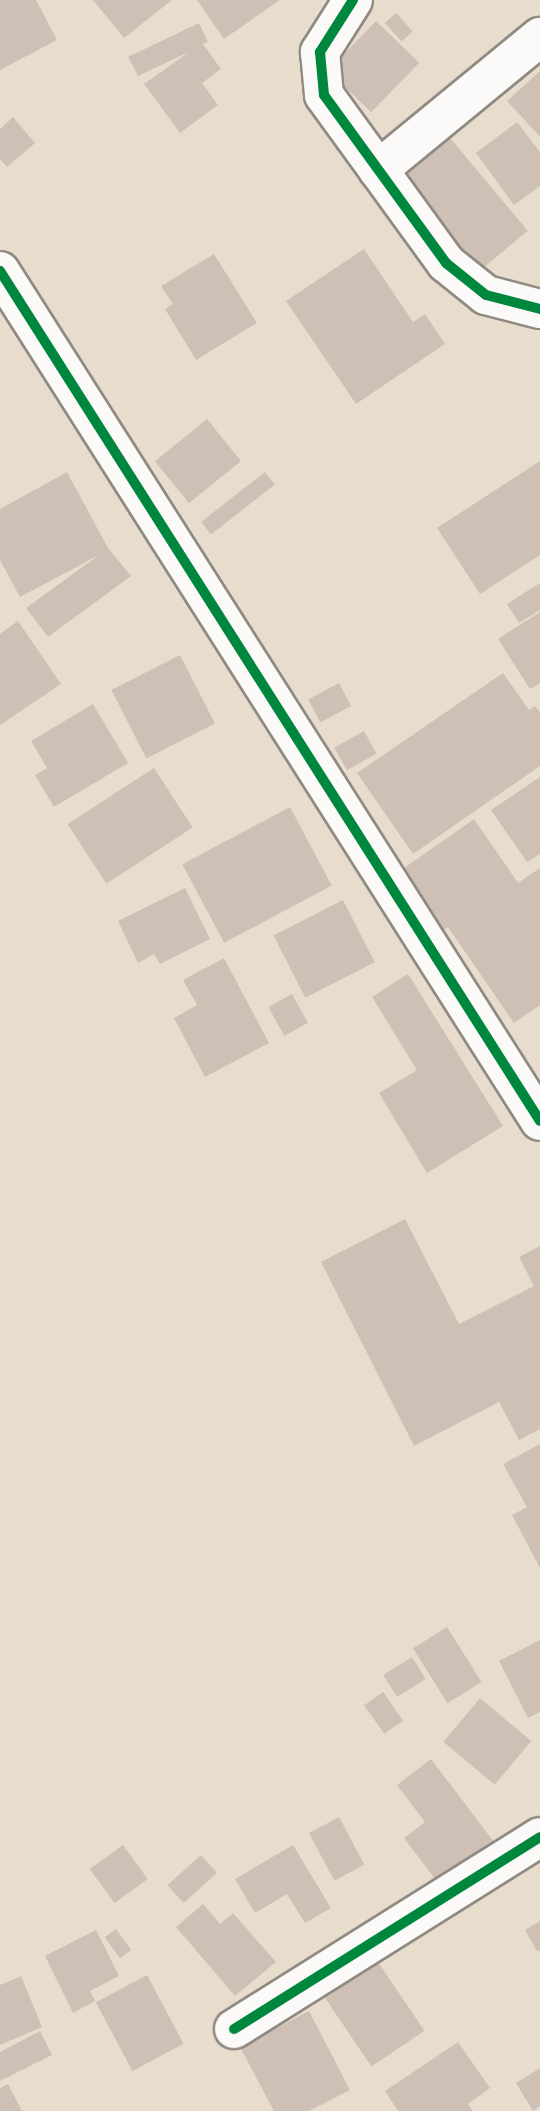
<!DOCTYPE html>
<style>
body{margin:0}
#map{position:relative;width:540px;height:2111px;overflow:hidden;background:#e8ddcd;font-family:"Shantell Sans",sans-serif}
div>[style]{position:absolute}
[style*='--x']{left:calc(var(--x)*1px);top:calc(var(--y)*1px);width:calc(var(--w)*1px);rotate:calc(var(--a)*1deg)}
.building>*{inset:0;background:#cfc0b5;transform-origin:0 0}
.roads{filter:drop-shadow(2px 0 #8f8a82) drop-shadow(-2px 0 #8f8a82) drop-shadow(0 2px #8f8a82) drop-shadow(0 -2px #8f8a82)}
.minor>*{height:38px;margin:-19px;padding:0 19px;transform-origin:19px;border-radius:19px;background:#fcfaf8}
.cycleway>*{height:10px;margin:-5px;padding:0 5px;transform-origin:5px;border-radius:5px;background:#00873e}
span{translate:-50% -50%;white-space:nowrap;text-align:center;line-height:1.15;-webkit-text-stroke:5px #f6f6f2;paint-order:stroke}
</style>
<div id="map">
<div class="building">
<div style="clip-path:polygon(0 0,36px 0,57px 40px,0 70px)"></div>
<div style="clip-path:polygon(93px 0,172px 0,124px 38px)"></div>
<div style="clip-path:polygon(197px 0,280px 0,224px 39px)"></div>
<div style="left:396px;top:13px;width:25px;height:15px;rotate:48deg"></div>
<div style="left:376px;top:21px;width:60px;height:69px;rotate:44deg"></div>
<div style="clip-path:polygon(199px 23px,208px 42px,203px 44px,221px 69px,202px 83px,218px 105px,180px 133px,144px 84px,189px 52px,138px 76px,128px 57px)"></div>
<div style="clip-path:polygon(540px 71px,540px 137px,507px 101px)"></div>
<div style="clip-path:polygon(13px 117px,35px 143px,7px 167px,0 159px,0 129px)"></div>
<div style="clip-path:polygon(517px 122px,540px 152px,540px 186px,514px 205px,476px 153px)"></div>
<div style="left:450px;top:138px;width:121px;height:72px;rotate:50deg"></div>
<div style="clip-path:polygon(364px 249px,413px 322px,425px 314px,445px 344px,356px 404px,286px 301px)"></div>
<div style="clip-path:polygon(214px 254px,257px 323px,196px 360px,165px 309px,173px 304px,161px 286px)"></div>
<div style="left:207px;top:419px;width:54px;height:67px;rotate:51deg"></div>
<div style="clip-path:polygon(540px 461px,540px 555px,480px 594px,437px 528px)"></div>
<div style="clip-path:polygon(67px 472px,108px 548px,131px 576px,48px 637px,26px 608px,99px 555px,20px 597px,0 560px,0 509px)"></div>
<div style="left:265px;top:472px;width:16px;height:81px;rotate:52deg"></div>
<div style="clip-path:polygon(540px 583px,540px 610px,519px 623px,507px 604px)"></div>
<div style="clip-path:polygon(540px 612px,540px 683px,530px 689px,498px 639px)"></div>
<div style="clip-path:polygon(18px 621px,61px 684px,0 725px,0 634px)"></div>
<div style="left:180px;top:655px;width:77px;height:77px;rotate:63deg"></div>
<div style="clip-path:polygon(503px 673px,529px 710px,535px 706px,540px 712px,540px 766px,413px 854px,357px 773px)"></div>
<div style="left:339px;top:683px;width:26px;height:35px;rotate:62deg"></div>
<div style="clip-path:polygon(93px 704px,128px 763px,54px 807px,35px 775px,47px 768px,31px 741px)"></div>
<div style="left:364px;top:731px;width:26px;height:34px;rotate:61deg"></div>
<div style="left:154px;top:768px;width:71px;height:103px;rotate:57deg"></div>
<div style="clip-path:polygon(540px 777px,540px 854px,527px 862px,491px 810px)"></div>
<div style="left:290px;top:807px;width:89px;height:122px;rotate:62deg"></div>
<div style="clip-path:polygon(474px 819px,518px 883px,540px 868px,540px 1005px,514px 1023px,448px 927px,439px 933px,397px 873px)"></div>
<div style="clip-path:polygon(185px 888px,210px 939px,160px 964px,154px 954px,138px 963px,118px 921px)"></div>
<div style="left:343px;top:900px;width:70px;height:78px;rotate:63deg"></div>
<div style="clip-path:polygon(224px 958px,269px 1043px,205px 1077px,174px 1018px,197px 1005px,183px 980px)"></div>
<div style="clip-path:polygon(408px 974px,503px 1126px,427px 1173px,379px 1093px,417px 1070px,372px 997px)"></div>
<div style="left:292px;top:994px;width:33px;height:27px;rotate:61deg"></div>
<div style="clip-path:polygon(405px 1219px,459px 1324px,534px 1286px,519px 1257px,540px 1246px,540px 1429px,519px 1440px,499px 1402px,414px 1446px,321px 1262px)"></div>
<div style="clip-path:polygon(540px 1444px,540px 1568px,512px 1515px,527px 1507px,503px 1464px)"></div>
<div style="left:447px;top:1627px;width:65px;height:40px;rotate:58deg"></div>
<div style="clip-path:polygon(540px 1640px,540px 1712px,528px 1718px,499px 1661px)"></div>
<div style="left:412px;top:1657px;width:26px;height:34px;rotate:58deg"></div>
<div style="left:383px;top:1692px;width:35px;height:23px;rotate:55deg"></div>
<div style="left:480px;top:1698px;width:67px;height:57px;rotate:40deg"></div>
<div style="clip-path:polygon(431px 1759px,494px 1842px,439px 1884px,404px 1838px,425px 1822px,397px 1785px)"></div>
<div style="left:339px;top:1817px;width:54px;height:34px;rotate:62deg"></div>
<div style="left:123px;top:1845px;width:42px;height:41px;rotate:54deg"></div>
<div style="clip-path:polygon(293px 1845px,331px 1908px,305px 1923px,287px 1894px,255px 1913px,235px 1879px)"></div>
<div style="left:201px;top:1855px;width:24px;height:45px;rotate:48deg"></div>
<div style="clip-path:polygon(203px 1904px,220px 1924px,233px 1913px,276px 1962px,235px 1996px,176px 1927px)"></div>
<div style="clip-path:polygon(540px 1921px,540px 1950px,537px 1951px,525px 1930px)"></div>
<div style="left:116px;top:1929px;width:26px;height:14px;rotate:54deg"></div>
<div style="clip-path:polygon(96px 1930px,119px 1976px,90px 1991px,95px 2001px,73px 2013px,45px 1956px)"></div>
<div style="left:378px;top:1962px;width:83px;height:64px;rotate:56deg"></div>
<div style="left:147px;top:1975px;width:78px;height:58px;rotate:62deg"></div>
<div style="clip-path:polygon(21px 1976px,42px 2027px,0 2045px,0 1985px)"></div>
<div style="clip-path:polygon(309px 2011px,350px 2090px,309px 2111px,274px 2111px,240px 2047px)"></div>
<div style="clip-path:polygon(40px 2031px,52px 2055px,0 2081px,0 2052px)"></div>
<div style="clip-path:polygon(458px 2042px,490px 2088px,468px 2104px,473px 2111px,398px 2111px,385px 2091px)"></div>
<div style="clip-path:polygon(540px 2068px,540px 2106px,533px 2111px,516px 2083px)"></div>
<div style="clip-path:polygon(8px 2084px,22px 2111px,0 2111px,0 2088px)"></div>
</div>
<div class="roads">
<div class="minor">
<div style="--x:353;--y:0;--w:62;--a:122.4"></div>
<div style="--x:320;--y:52;--w:43;--a:84.7"></div>
<div style="--x:324;--y:95;--w:208;--a:54"></div>
<div style="--x:446;--y:263;--w:51;--a:38.7"></div>
<div style="--x:486;--y:295;--w:56;--a:14.5"></div>
<div style="--x:378;--y:170;--w:210;--a:-39.4"></div>
<div style="--x:0;--y:271;--w:1007;--a:57.57"></div>
<div style="--x:234;--y:2029;--w:361;--a:-32.1"></div>
</div>
</div>
<div class="cycleway">
<div style="--x:353;--y:0;--w:62;--a:122.4"></div>
<div style="--x:320;--y:52;--w:43;--a:84.7"></div>
<div style="--x:324;--y:95;--w:208;--a:54"></div>
<div style="--x:446;--y:263;--w:51;--a:38.7"></div>
<div style="--x:486;--y:295;--w:56;--a:14.5"></div>
<div style="--x:0;--y:271;--w:1007;--a:57.57"></div>
<div style="--x:234;--y:2029;--w:361;--a:-32.1"></div>
</div>
</div>
